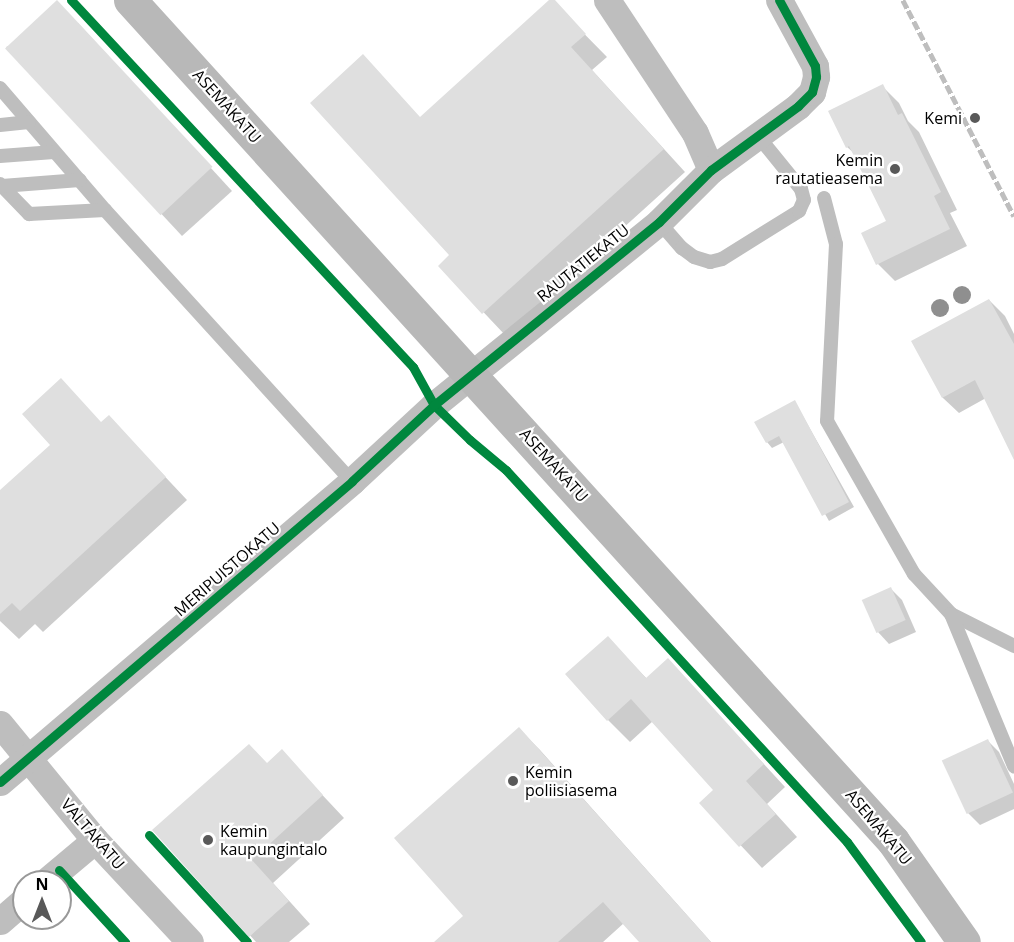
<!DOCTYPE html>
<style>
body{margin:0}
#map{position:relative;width:1014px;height:942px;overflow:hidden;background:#fff;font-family:"Open Sans",sans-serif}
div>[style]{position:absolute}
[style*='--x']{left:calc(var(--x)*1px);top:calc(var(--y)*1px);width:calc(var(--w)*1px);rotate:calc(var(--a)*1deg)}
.shadow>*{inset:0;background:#0003}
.building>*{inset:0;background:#dfdfdf;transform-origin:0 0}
.lane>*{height:14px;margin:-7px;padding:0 7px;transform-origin:7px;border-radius:7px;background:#bebebe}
.street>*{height:27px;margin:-13.5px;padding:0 13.5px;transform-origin:13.5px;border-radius:13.5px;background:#bebebe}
.secondary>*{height:33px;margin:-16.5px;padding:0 16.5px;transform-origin:16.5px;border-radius:16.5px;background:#b8b8b8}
.rail>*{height:4.5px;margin-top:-2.25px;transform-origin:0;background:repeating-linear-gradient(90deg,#bebebe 0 9px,transparent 0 12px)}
.cycleway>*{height:9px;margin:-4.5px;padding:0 4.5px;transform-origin:4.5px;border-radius:4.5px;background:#00873e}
.trees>*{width:18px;height:18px;margin:-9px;border-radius:50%;background:#8f8f8f}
.dots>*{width:16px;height:16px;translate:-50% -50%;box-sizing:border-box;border:3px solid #fff;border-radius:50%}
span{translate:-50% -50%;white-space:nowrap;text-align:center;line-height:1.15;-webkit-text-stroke:4.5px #fff;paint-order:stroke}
.street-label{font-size:16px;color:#000}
.poi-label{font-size:16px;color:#000}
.right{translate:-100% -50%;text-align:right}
.left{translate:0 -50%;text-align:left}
.north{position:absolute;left:12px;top:870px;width:60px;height:60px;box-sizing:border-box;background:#fff;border:2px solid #999;border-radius:50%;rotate:0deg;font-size:16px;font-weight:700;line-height:24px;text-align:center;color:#000}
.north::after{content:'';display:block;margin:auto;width:21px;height:27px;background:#595959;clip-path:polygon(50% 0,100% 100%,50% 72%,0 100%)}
</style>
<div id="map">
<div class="shadow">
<div style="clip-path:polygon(551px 0,607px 57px,592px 70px,685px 172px,505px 335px,440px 266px,451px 255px,421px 118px)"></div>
<div style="clip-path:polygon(78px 23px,232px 191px,182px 236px,6px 47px)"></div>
<div style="clip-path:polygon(882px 86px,899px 103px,908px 121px,919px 132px,957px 210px,950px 213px,967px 246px,895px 281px,878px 264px,888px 221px,855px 154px,847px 147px)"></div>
<div style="clip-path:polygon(989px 300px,1005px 316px,1014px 334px,1014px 455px,986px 398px,959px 413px,943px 398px,913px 342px)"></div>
<div style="clip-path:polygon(795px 402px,854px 507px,829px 521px,784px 442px,772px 448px,767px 442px)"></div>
<div style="clip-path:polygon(109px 417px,187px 500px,43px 632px,35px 624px,19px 639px,0 621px,0 492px)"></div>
<div style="clip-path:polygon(891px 589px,902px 600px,916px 632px,889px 644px,878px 632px)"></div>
<div style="clip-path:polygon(608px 638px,647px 679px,668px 660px,785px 787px,767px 804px,797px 837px,762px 868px,701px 803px,715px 790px,653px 721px,630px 742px,608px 720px)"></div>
<div style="clip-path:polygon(519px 729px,540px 750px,711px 942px,641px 942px,624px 923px,603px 942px,436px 942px,465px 916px)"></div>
<div style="clip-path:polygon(988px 741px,999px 752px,1014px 784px,1014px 809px,980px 825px,968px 813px)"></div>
<div style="clip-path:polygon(282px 752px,344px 818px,273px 883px,310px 924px,289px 942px,256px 942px,155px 830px,267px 764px)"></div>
</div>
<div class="building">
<div style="left:57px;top:0;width:228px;height:71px;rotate:47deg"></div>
<div style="clip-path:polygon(549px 0,555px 0,586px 34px,571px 47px,664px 149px,482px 314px,438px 266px,449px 255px,310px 103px,363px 54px,420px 117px)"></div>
<div style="clip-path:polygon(883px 84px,898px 115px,902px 113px,941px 192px,934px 196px,950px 229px,876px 265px,861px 233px,886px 221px,849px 146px,846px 148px,828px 111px)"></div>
<div style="clip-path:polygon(989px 299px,1014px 344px,1014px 460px,975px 380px,942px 398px,911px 341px)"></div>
<div style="clip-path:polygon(61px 378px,101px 422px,109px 415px,166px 477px,20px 611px,12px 603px,0 614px,0 490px,50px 445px,22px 414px)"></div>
<div style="clip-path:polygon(795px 400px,849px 502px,822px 516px,779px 436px,766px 443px,754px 422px)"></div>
<div style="left:891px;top:587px;width:36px;height:32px;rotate:66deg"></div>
<div style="clip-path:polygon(608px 636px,646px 678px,668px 658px,764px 764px,746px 781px,776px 814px,739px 847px,699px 803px,713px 790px,631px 699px,607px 721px,565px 674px)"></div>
<div style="clip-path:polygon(519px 727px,711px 942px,639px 942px,603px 902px,558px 942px,434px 942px,463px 916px,394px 838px)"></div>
<div style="left:988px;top:739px;width:59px;height:51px;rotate:65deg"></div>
<div style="clip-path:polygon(249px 744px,267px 763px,282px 749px,323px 795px,252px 860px,289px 901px,249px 937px,152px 830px)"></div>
</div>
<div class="lane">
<div style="--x:0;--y:88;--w:161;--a:49.3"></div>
<div style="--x:105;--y:210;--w:367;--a:47.7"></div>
<div style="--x:0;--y:125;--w:29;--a:-6"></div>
<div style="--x:0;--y:156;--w:54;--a:-4.2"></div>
<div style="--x:0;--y:184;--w:42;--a:46"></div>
<div style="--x:29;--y:214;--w:76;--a:-3"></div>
<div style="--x:2;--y:186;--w:78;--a:-4.4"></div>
<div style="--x:824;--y:198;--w:48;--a:75.4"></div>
<div style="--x:836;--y:244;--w:177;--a:92.9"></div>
<div style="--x:827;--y:421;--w:176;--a:60.4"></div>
<div style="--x:914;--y:574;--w:54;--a:47.2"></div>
<div style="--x:951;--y:614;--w:71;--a:26.9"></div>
<div style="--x:659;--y:222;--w:35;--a:49"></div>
<div style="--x:682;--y:248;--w:15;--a:37"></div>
<div style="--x:694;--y:257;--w:17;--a:17"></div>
<div style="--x:710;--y:262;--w:12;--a:-14"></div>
<div style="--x:722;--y:259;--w:91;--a:-31.9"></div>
<div style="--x:799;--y:211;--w:12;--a:-66"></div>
<div style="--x:804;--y:200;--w:11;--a:-105"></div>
<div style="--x:801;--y:189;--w:68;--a:-129.1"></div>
<div style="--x:951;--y:614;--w:165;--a:67.5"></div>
</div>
<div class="street">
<div style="--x:607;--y:0;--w:159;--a:56.5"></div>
<div style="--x:695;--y:133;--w:40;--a:66.6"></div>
<div style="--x:0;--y:724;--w:150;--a:50.7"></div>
<div style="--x:95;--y:840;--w:139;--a:47"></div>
<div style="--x:0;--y:782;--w:463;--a:-40.5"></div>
<div style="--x:352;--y:481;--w:112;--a:-42.8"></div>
<div style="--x:434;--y:405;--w:290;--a:-39.1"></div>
<div style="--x:659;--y:222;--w:74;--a:-45"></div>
<div style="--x:711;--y:170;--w:108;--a:-36.3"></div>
<div style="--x:798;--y:106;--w:20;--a:-45"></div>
<div style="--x:812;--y:92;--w:16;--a:-75"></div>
<div style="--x:816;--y:77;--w:11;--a:-95"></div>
<div style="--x:815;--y:66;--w:75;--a:-118.6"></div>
<div style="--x:45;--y:882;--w:65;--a:-40"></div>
<div style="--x:0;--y:921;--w:32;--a:-41"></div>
</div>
<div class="secondary">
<div style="--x:130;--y:0;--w:1136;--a:47.78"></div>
<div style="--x:893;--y:841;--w:123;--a:54.9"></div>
</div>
<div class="rail">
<div style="--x:903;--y:0;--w:243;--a:62.8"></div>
</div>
<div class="cycleway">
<div style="--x:71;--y:0;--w:502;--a:47.02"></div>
<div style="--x:413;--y:367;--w:43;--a:61.1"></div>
<div style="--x:434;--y:405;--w:50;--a:44.2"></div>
<div style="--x:470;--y:440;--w:47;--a:39.8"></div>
<div style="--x:506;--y:470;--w:505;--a:47.49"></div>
<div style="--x:847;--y:842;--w:124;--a:53.5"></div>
<div style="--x:0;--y:782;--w:463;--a:-40.5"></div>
<div style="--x:352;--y:481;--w:112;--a:-42.8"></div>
<div style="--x:434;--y:405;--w:290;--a:-39.1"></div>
<div style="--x:659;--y:222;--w:74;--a:-45"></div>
<div style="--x:711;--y:170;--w:108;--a:-36.3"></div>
<div style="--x:798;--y:106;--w:20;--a:-45"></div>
<div style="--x:812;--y:92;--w:16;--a:-75"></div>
<div style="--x:816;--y:77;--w:11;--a:-95"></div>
<div style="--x:815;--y:66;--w:75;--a:-118.6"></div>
<div style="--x:149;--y:835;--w:145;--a:47.5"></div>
<div style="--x:59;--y:870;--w:98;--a:47.5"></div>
</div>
<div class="trees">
<div style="left:962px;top:295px"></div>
<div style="left:940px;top:308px"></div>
</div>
<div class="dots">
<div style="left:975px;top:118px;background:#595959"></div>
<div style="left:895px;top:169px;background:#595959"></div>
<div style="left:513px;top:781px;background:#595959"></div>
<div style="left:208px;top:840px;background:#595959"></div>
</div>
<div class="street-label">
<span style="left:227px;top:106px;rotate:48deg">ASEMAKATU</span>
<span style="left:583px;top:263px;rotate:-39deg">RAUTATIEKATU</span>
<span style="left:554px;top:465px;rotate:48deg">ASEMAKATU</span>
<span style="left:227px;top:569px;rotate:-41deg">MERIPUISTOKATU</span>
<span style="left:879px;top:827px;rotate:50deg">ASEMAKATU</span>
<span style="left:93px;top:834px;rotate:49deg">VALTAKATU</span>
</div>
<div class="poi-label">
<span class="right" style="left:962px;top:118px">Kemi</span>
<span class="right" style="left:883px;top:169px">Kemin<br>rautatieasema</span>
<span class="left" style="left:525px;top:781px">Kemin<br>poliisiasema</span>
<span class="left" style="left:220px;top:840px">Kemin<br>kaupungintalo</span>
</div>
<div class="north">N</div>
</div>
